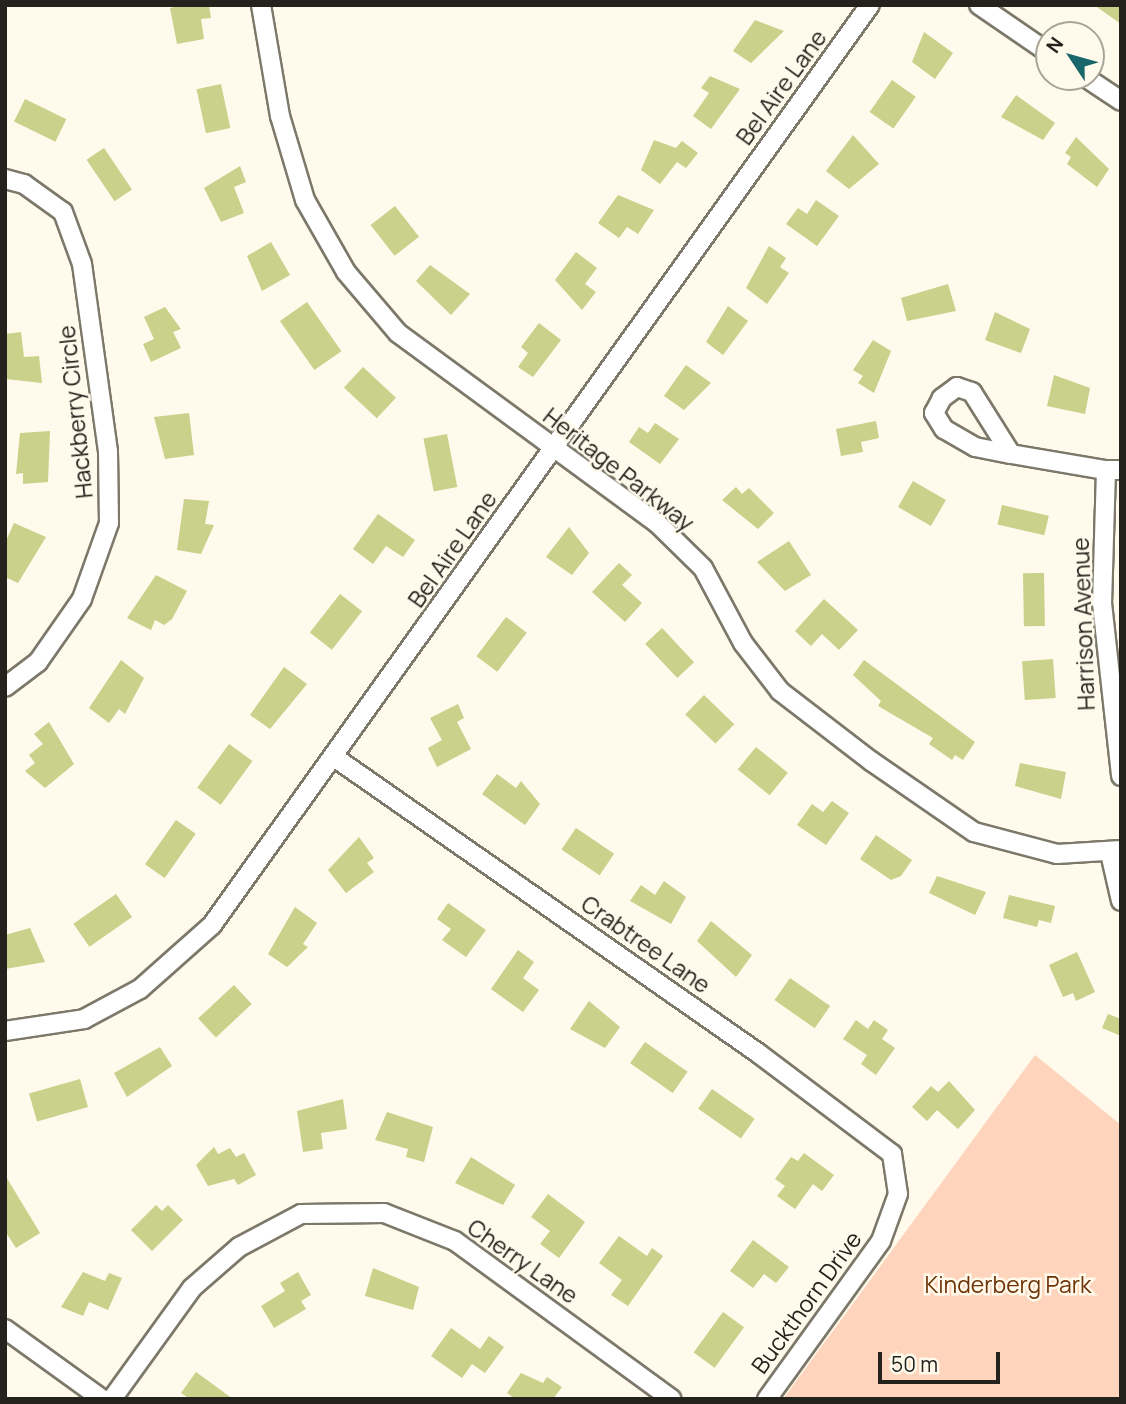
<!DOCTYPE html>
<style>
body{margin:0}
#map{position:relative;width:1126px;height:1404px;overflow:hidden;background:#fffaeb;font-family:Manrope,sans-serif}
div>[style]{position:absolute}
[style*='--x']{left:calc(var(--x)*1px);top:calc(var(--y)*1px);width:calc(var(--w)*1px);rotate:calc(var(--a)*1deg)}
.green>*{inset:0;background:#ffd4bc}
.building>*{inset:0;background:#c9d18a;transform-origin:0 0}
.roads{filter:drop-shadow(2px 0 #7c786a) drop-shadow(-2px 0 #7c786a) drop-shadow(0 2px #7c786a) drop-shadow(0 -2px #7c786a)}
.street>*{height:18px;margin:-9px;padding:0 9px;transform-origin:9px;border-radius:9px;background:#fff}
span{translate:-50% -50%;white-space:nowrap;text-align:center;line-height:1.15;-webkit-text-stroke:5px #fffaeb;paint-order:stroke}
.street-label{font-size:23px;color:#24221c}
.park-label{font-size:23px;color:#6e3307}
.frame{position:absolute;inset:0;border:7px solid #24221c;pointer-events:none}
.north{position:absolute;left:1035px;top:21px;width:70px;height:70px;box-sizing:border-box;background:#fffaeb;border:2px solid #a7a498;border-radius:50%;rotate:306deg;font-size:19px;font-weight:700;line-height:28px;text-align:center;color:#24221c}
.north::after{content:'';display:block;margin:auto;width:24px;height:32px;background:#19676a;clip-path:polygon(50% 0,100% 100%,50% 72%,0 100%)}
.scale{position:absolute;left:878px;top:1352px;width:122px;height:32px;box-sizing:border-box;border:4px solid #24221c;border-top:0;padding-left:9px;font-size:21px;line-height:24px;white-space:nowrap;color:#24221c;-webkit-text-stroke:5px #fffaeb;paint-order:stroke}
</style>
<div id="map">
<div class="green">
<div style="clip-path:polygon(1035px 1055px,1121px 1125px,1121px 1399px,783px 1399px)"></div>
</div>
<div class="building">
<div style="clip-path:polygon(183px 5px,209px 5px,211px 18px,201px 19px,204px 39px,177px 44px,170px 8px)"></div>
<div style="clip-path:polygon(1094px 5px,1121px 5px,1121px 24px)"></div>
<div style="clip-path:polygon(755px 20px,784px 31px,751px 63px,733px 51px)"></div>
<div style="clip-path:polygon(924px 32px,953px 53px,935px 79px,912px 62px)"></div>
<div style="clip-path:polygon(710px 76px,740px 89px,711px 129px,693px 116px,709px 93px,701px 88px)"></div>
<div style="left:892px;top:80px;width:29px;height:39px;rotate:35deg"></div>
<div style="left:221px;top:84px;width:45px;height:25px;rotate:78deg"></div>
<div style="clip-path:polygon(1016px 95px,1055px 123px,1043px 140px,1001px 117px)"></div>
<div style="left:25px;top:99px;width:46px;height:25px;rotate:26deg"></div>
<div style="clip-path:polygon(853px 135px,879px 164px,849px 189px,826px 171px)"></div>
<div style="clip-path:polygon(1076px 137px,1109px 169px,1097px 187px,1067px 164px,1071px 157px,1065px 153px)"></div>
<div style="clip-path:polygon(654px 140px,676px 148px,682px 141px,698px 153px,686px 168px,677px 162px,660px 184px,641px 170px)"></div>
<div style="left:104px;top:148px;width:50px;height:21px;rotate:56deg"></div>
<div style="clip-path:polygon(240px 166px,246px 182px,234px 187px,244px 213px,221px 222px,204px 188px)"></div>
<div style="clip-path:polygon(618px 195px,654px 210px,638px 234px,627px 227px,619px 238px,598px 223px)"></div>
<div style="clip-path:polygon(816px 200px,839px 216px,817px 246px,786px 224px,798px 208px,807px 214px)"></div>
<div style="left:395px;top:206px;width:39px;height:31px;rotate:52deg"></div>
<div style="clip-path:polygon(271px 242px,290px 275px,262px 291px,247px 256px)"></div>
<div style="clip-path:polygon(769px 246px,786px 258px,780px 267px,789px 273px,767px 304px,746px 288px)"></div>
<div style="clip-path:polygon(576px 252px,597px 268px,585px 284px,596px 292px,582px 310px,555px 280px)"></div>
<div style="clip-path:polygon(430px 265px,470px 294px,451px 315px,416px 281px)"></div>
<div style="clip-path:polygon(948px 284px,956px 311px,907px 321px,901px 298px)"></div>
<div style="left:307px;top:302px;width:60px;height:33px;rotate:55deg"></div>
<div style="clip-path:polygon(728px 306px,748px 321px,723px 355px,706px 342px)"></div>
<div style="clip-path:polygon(165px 307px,181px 329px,173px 332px,181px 348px,151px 362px,143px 344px,154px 339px,144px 317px)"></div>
<div style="clip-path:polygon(995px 312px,1030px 329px,1021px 353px,985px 340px)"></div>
<div style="clip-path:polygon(539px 323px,561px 340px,533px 377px,518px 367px,528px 353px,521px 347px)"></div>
<div style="clip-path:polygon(21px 332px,24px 357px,39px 356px,42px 383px,5px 379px,5px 334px)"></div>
<div style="clip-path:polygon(873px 340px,891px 351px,874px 393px,858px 383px,863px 376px,853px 370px)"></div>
<div style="clip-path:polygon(686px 365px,711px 383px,684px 410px,664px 396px)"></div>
<div style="left:363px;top:367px;width:45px;height:28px;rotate:43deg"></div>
<div style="clip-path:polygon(1054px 375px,1090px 388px,1085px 414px,1047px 406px)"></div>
<div style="clip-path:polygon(189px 413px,194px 455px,165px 459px,154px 417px)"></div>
<div style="clip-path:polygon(876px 421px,879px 438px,861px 442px,863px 452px,841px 456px,836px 429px)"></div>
<div style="clip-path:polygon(655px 423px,679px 439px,660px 464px,629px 442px,639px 427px,648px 433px)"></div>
<div style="clip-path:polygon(50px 431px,48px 482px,23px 484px,23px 473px,16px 474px,20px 433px)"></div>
<div style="left:447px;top:434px;width:54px;height:24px;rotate:79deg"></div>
<div style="left:913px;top:481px;width:38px;height:30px;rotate:30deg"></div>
<div style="clip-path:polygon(736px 487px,742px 494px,749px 488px,774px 513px,758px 529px,722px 500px)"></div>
<div style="clip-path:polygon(184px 499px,209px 501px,205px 524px,214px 525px,201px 554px,177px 550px)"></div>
<div style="left:1002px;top:505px;width:48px;height:20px;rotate:13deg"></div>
<div style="clip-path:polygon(378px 514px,415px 540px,403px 557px,386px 546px,373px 564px,353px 549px)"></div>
<div style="clip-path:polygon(14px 523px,46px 537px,18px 583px,5px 577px,5px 543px)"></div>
<div style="clip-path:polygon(569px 527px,589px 553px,572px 575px,546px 557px)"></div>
<div style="clip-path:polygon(789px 541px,811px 575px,785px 591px,757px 562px)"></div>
<div style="clip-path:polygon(619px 563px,632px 575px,622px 585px,642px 603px,625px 622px,592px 592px)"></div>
<div style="left:1044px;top:573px;width:53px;height:21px;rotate:89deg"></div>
<div style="clip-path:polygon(156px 575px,187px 591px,172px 619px,164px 625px,155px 620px,151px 630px,127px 618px)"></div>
<div style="left:340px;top:594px;width:28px;height:49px;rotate:38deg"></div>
<div style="clip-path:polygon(824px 599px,858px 630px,839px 650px,822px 634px,811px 646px,795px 631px)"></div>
<div style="left:506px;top:617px;width:26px;height:49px;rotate:37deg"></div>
<div style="left:662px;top:628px;width:47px;height:23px;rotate:47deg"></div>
<div style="left:1053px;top:659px;width:39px;height:31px;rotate:86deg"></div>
<div style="clip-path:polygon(121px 660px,144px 678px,125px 714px,119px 709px,109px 723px,89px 708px)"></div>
<div style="clip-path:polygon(864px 660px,975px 742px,963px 760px,955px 755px,952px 760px,929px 744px,933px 738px,878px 706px,881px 701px,853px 675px)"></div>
<div style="clip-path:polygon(284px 667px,307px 684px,270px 729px,250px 715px)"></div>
<div style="left:704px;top:695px;width:42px;height:27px;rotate:44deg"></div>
<div style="clip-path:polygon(458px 704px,464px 718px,457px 722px,471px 749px,437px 767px,428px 748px,442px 740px,430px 718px)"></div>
<div style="clip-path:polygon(49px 722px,74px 764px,45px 788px,25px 771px,35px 763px,29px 755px,43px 744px,34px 734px)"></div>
<div style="left:229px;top:744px;width:29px;height:54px;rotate:36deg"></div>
<div style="left:756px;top:747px;width:41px;height:29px;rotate:39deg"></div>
<div style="clip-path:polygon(1020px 763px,1066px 772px,1061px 799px,1015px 786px)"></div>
<div style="clip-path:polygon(497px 774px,516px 788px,521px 781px,540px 804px,525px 825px,482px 794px)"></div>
<div style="clip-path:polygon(832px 801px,849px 813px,826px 845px,797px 825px,812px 804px,823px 812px)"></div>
<div style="left:176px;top:820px;width:24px;height:54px;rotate:35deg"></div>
<div style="left:576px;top:828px;width:46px;height:26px;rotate:34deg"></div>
<div style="clip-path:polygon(876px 835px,912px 860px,901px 876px,891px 880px,860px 859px)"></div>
<div style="clip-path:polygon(359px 837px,374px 858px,367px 863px,374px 872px,346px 893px,328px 870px)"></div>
<div style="clip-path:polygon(937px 876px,986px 892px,975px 915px,929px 893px)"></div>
<div style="clip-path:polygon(664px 881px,686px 897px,671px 924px,630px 901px,641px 885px,655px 895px)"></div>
<div style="left:116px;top:894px;width:28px;height:52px;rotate:55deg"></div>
<div style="clip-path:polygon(1009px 895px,1055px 906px,1051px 923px,1039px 920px,1037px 927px,1003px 918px)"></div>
<div style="clip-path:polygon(448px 903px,486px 930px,466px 957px,442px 940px,451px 929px,437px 919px)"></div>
<div style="clip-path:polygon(295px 907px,317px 923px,303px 944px,308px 947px,287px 967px,268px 954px)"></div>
<div style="clip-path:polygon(711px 921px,752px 955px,736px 977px,697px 941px)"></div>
<div style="clip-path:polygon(30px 928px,45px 962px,5px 969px,5px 935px)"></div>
<div style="clip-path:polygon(518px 950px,534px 962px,523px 978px,539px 990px,523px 1012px,491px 989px)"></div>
<div style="clip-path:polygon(1077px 952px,1095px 992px,1076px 1001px,1073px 993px,1063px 997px,1049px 965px)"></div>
<div style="left:790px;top:978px;width:49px;height:27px;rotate:35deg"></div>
<div style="left:234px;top:985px;width:26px;height:49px;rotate:47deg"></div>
<div style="clip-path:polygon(589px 1001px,620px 1027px,605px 1048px,570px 1029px)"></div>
<div style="clip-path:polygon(1108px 1014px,1121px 1019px,1121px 1036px,1102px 1028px)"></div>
<div style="clip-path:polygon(856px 1020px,868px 1029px,874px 1020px,888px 1030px,882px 1039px,895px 1048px,876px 1075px,861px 1064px,867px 1055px,843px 1039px)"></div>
<div style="left:645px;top:1042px;width:52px;height:26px;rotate:35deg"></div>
<div style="clip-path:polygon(160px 1047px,172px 1066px,127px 1097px,114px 1073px)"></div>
<div style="left:80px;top:1079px;width:29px;height:53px;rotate:74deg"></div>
<div style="clip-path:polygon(949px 1081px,975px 1110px,958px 1129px,937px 1110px,927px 1121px,912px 1107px,931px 1086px,938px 1092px)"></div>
<div style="left:712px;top:1089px;width:52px;height:24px;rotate:35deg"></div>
<div style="clip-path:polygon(343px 1099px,347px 1129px,321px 1133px,323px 1149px,303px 1152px,297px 1111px)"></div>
<div style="clip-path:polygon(387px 1112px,433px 1127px,424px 1162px,406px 1157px,408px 1149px,375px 1140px)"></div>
<div style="clip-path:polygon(214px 1147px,218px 1154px,230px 1148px,236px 1157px,244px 1153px,256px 1175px,238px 1185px,234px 1179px,208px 1186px,196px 1165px)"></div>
<div style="clip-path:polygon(804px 1153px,834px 1175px,822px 1191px,813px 1184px,795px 1209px,777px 1196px,785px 1186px,775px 1179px,791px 1157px,798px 1161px)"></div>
<div style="clip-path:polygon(471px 1157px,515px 1185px,503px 1205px,455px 1183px)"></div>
<div style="clip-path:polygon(5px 1175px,40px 1233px,16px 1248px,5px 1231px)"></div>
<div style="clip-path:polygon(548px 1194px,585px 1222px,559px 1258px,540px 1244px,550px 1231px,531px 1217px)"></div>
<div style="clip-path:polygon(156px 1205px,162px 1211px,168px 1205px,183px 1220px,152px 1251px,131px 1230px)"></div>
<div style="clip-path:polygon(619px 1236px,647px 1256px,652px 1248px,663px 1256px,628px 1306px,611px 1295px,622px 1280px,599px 1263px)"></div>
<div style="clip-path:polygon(753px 1240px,789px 1267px,776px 1283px,764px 1274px,753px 1288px,730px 1271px)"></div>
<div style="clip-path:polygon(373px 1268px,419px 1287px,413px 1310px,365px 1296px)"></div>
<div style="clip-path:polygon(83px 1272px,105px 1281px,109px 1273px,122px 1278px,108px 1310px,89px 1302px,83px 1316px,61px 1307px)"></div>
<div style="clip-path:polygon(298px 1272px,311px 1295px,301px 1301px,306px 1309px,274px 1328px,261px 1306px,285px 1291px,280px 1283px)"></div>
<div style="left:723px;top:1312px;width:26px;height:50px;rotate:36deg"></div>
<div style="clip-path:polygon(451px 1328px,480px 1349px,489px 1336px,504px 1347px,485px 1373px,472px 1364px,462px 1378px,431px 1356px)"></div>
<div style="clip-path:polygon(196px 1372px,233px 1399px,190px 1399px,181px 1393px)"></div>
<div style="clip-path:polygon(521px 1373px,543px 1383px,547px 1377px,562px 1387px,553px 1399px,515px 1399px,507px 1393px)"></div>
</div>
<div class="roads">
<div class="street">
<div style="--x:261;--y:5;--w:113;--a:80.3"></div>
<div style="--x:280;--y:116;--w:88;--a:73.4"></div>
<div style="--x:305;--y:200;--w:83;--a:60.3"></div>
<div style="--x:346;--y:272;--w:80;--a:49.6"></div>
<div style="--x:398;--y:333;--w:321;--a:36.3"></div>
<div style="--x:657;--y:523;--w:64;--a:44.4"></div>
<div style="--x:703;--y:568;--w:85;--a:61.9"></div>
<div style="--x:743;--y:643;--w:61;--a:52.4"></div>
<div style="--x:780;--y:691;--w:115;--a:37.6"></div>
<div style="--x:871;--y:761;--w:125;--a:34.6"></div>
<div style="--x:974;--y:832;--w:86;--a:14.8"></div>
<div style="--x:1057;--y:854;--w:64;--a:-3.6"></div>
<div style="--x:979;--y:5;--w:85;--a:34.4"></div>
<div style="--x:1085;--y:77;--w:43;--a:33.7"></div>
<div style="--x:5;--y:179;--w:20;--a:15"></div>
<div style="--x:24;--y:184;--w:48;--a:35.7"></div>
<div style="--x:63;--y:212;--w:55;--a:69.9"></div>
<div style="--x:82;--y:264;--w:190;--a:82.1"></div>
<div style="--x:108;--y:452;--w:71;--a:89.2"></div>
<div style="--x:109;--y:523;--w:81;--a:109.6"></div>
<div style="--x:82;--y:599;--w:77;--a:124.9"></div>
<div style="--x:38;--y:662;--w:41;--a:142.9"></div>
<div style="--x:1011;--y:454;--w:73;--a:-122.2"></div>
<div style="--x:972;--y:392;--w:16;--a:-162"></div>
<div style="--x:957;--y:387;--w:19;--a:144"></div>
<div style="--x:942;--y:398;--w:17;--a:118"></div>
<div style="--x:934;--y:413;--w:19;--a:58"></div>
<div style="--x:944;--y:429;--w:36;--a:30"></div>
<div style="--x:975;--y:447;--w:37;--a:11"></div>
<div style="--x:1011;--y:454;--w:96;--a:9.6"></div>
<div style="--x:1106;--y:470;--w:15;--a:0"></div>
<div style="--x:1106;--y:470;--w:133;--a:91.7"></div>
<div style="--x:1102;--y:603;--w:174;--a:83.7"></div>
<div style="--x:334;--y:757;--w:517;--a:34.92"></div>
<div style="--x:758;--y:1053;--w:168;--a:37"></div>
<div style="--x:892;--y:1154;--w:40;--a:81.5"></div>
<div style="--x:898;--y:1194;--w:50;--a:109.9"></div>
<div style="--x:881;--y:1241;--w:195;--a:125.8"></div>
<div style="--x:1110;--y:853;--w:49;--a:77.1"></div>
<div style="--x:5;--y:1031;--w:80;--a:-8.6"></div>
<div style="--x:84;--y:1019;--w:64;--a:-28.2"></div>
<div style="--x:140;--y:989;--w:96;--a:-41.6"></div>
<div style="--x:212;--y:925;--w:1131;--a:-54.43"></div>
<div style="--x:5;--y:1329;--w:120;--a:35.8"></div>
<div style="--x:112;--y:1399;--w:137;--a:-54.2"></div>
<div style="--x:192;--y:1288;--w:62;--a:-41.1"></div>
<div style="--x:239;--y:1247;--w:70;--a:-28"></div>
<div style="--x:301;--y:1214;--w:83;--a:-0.7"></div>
<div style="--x:384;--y:1213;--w:76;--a:21.5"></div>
<div style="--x:455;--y:1241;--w:268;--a:36.1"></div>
</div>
</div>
<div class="street-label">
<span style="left:781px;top:87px;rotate:-54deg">Bel Aire Lane</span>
<span style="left:75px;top:412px;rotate:-96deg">Hackberry Circle</span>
<span style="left:619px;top:469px;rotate:38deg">Heritage Parkway</span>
<span style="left:452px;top:549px;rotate:-55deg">Bel Aire Lane</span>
<span style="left:1083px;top:624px;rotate:-92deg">Harrison Avenue</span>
<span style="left:646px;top:944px;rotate:35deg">Crabtree Lane</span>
<span style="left:523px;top:1261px;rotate:35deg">Cherry Lane</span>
<span style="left:806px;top:1302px;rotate:-54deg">Buckthorn Drive</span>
</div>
<div class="park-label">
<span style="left:1008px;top:1284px">Kinderberg Park</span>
</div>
<div class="frame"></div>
<div class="north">N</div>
<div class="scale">50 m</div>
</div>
